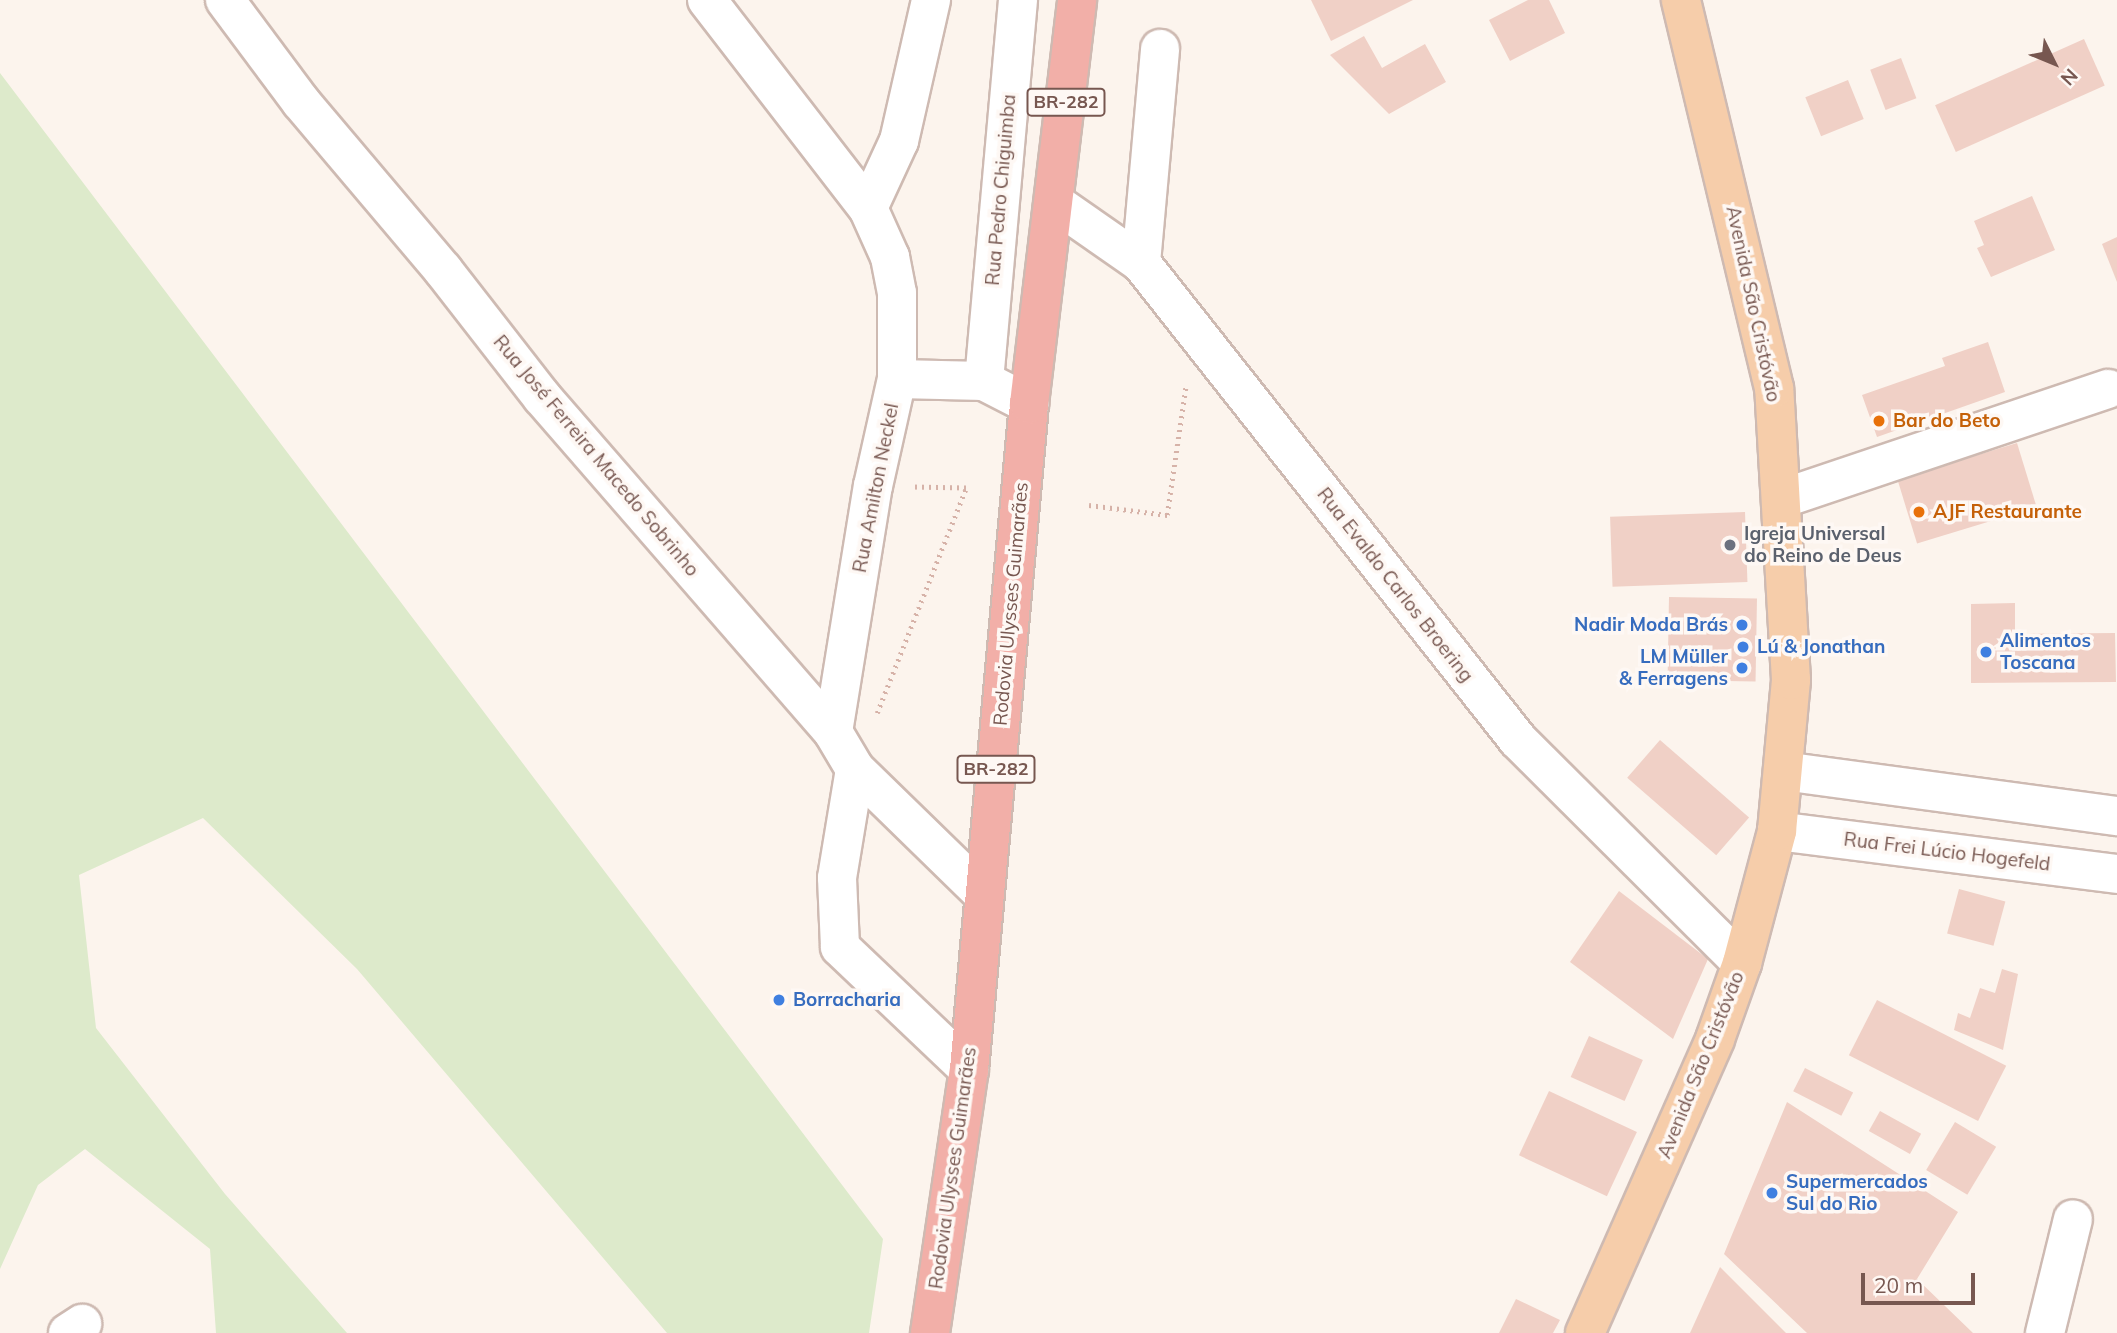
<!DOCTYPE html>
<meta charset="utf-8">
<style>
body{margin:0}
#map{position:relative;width:2117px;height:1333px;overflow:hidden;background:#fcf4ed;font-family:Mulish,sans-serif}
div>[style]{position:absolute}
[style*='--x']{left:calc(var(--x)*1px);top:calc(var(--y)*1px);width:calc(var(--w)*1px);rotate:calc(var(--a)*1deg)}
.green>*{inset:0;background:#ddeacb}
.building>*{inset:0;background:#f0d0c6;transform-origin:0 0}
.path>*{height:4.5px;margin-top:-2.25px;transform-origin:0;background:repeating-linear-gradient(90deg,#d6b2a8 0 2px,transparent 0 7px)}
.roads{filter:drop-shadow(2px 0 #cebab2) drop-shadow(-2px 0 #cebab2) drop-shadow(0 2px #cebab2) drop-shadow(0 -2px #cebab2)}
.minor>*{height:38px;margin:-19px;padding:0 19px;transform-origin:19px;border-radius:19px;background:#fff}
.major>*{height:38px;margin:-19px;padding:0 19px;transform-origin:19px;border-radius:19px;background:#f6cdaa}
.highway>*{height:38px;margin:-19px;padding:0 19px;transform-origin:19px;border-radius:19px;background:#f2afa8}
.dots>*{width:19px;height:19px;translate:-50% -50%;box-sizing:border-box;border:4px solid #fef8f4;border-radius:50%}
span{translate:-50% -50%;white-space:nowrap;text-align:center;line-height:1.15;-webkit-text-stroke:7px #fef8f4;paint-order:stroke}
.shield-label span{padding:2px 5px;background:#fef8f4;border:2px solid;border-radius:5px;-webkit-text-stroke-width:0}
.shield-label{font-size:18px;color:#775750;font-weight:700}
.street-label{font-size:19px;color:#775750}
.food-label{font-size:19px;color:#c56008;font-weight:700}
.left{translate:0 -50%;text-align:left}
.worship-label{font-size:19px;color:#5b616d;font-weight:700}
.shop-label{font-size:19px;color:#366cbe;font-weight:700}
.right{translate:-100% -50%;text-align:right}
.north{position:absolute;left:2019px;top:28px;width:70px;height:70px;-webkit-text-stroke:5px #fef8f4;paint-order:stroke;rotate:133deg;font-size:19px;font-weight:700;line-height:28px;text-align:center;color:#775750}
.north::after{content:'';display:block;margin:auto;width:24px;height:32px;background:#775750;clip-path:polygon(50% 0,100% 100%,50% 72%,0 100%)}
.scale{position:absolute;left:1861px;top:1273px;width:114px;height:32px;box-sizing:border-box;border:4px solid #775750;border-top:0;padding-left:9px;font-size:21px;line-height:24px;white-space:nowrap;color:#775750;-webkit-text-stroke:5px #fef8f4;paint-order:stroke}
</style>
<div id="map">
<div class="green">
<div style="clip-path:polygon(0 73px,883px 1239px,869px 1333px,667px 1333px,357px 969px,203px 818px,79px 875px,96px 1028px,225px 1194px,347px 1333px,216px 1333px,210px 1249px,85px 1149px,38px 1185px,0 1269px)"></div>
</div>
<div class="building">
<div style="clip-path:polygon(1311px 0,1413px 0,1331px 41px)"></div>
<div style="clip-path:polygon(1528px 0,1549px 0,1565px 33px,1510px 61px,1489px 20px)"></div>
<div style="clip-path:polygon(1364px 36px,1382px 68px,1425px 44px,1446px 82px,1389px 114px,1330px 55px)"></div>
<div style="left:2084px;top:39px;width:51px;height:163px;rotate:66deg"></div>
<div style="left:1901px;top:58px;width:43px;height:33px;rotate:69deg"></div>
<div style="left:1848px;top:80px;width:42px;height:46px;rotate:68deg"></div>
<div style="clip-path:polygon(2032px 196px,2055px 250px,1991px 277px,1977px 248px,1984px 245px,1974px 221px)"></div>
<div style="clip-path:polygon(2117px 237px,2117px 282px,2102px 244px)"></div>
<div style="clip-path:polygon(1988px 342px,2005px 392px,1877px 437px,1862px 395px,1945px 366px,1942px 358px)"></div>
<div style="left:2017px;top:443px;width:67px;height:125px;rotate:73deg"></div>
<div style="left:1745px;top:512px;width:70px;height:135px;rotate:88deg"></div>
<div style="left:1669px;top:597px;width:88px;height:83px;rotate:1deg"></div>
<div style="clip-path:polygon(2015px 603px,2015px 634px,2115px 633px,2116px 682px,1971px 683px,1971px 604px)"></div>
<div style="left:1660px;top:740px;width:118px;height:50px;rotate:41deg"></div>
<div style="left:1959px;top:889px;width:48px;height:46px;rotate:15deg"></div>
<div style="clip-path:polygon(1619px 891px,1708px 959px,1673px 1039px,1570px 962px)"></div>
<div style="clip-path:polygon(2002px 969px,2018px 974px,2003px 1050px,1954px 1030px,1958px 1013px,1970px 1018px,1980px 988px,1995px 993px)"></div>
<div style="left:1877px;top:1000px;width:145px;height:62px;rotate:27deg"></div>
<div style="left:1589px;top:1036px;width:59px;height:45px;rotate:24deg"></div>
<div style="left:1805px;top:1068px;width:54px;height:26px;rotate:27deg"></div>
<div style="left:1549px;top:1091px;width:97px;height:71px;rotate:25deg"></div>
<div style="clip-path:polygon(1787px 1102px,1958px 1212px,1917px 1279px,1973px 1333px,1807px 1333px,1724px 1254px)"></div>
<div style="left:1880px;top:1111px;width:47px;height:23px;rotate:29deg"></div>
<div style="left:1955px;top:1122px;width:48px;height:56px;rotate:31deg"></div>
<div style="clip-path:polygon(1720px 1267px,1786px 1333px,1690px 1333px)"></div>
<div style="clip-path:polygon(1516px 1299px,1560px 1320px,1553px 1333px,1499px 1333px)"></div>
</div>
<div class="path">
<div style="--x:1089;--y:505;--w:79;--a:7.3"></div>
<div style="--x:1167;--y:515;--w:132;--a:-81.7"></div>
<div style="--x:877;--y:713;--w:242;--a:-68.4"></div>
<div style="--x:966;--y:488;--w:54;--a:-178.9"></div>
</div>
<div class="roads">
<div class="minor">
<div style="--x:225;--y:0;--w:127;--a:53.3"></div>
<div style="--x:301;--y:102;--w:220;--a:49.8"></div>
<div style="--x:443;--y:270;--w:161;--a:52.1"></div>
<div style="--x:542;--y:397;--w:444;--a:49"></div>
<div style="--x:833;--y:732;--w:43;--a:59.3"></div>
<div style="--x:855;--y:769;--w:180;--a:44.3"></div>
<div style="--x:707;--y:0;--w:263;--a:52.3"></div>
<div style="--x:868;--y:208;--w:54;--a:65.8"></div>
<div style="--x:890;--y:257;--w:37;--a:79"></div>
<div style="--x:897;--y:293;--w:86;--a:90"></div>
<div style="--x:1055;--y:203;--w:105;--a:34.9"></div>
<div style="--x:1141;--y:263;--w:608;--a:51.68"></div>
<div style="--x:1518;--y:740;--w:316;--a:44.9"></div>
<div style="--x:868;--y:208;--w:74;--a:-65.2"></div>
<div style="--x:899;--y:141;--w:145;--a:-77.2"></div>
<div style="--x:1141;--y:263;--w:215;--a:-84.9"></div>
<div style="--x:984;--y:381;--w:383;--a:-84.9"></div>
<div style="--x:1784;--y:498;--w:342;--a:-18.6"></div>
<div style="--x:833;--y:732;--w:249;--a:-80.8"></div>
<div style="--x:873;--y:486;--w:110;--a:-77.4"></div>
<div style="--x:897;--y:379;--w:87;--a:1.3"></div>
<div style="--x:984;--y:381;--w:51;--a:27.1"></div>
<div style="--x:855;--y:769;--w:110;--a:99.4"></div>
<div style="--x:837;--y:878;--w:69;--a:87.5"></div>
<div style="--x:840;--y:947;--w:178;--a:43.6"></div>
<div style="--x:1783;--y:771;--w:337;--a:7.7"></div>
<div style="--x:1777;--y:831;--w:343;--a:7.2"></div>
<div style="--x:68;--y:1333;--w:17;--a:-33"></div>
<div style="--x:2045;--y:1333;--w:117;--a:-76.2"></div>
</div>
<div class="major">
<div style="--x:1585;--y:1333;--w:321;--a:-66.1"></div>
<div style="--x:1715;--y:1039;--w:81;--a:-70.4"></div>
<div style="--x:1742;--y:963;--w:137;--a:-75.1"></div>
<div style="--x:1777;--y:831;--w:152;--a:-84.7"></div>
<div style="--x:1791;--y:680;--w:292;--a:-93.3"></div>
<div style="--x:1774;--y:388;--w:399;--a:-103.5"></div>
</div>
<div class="highway">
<div style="--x:930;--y:1333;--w:266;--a:-81.6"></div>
<div style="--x:969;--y:1070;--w:669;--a:-84.85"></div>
<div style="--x:1029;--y:404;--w:407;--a:-83.2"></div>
</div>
</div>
<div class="dots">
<div style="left:1879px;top:421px;background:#e8710a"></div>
<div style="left:1919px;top:512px;background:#e8710a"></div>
<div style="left:1730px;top:545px;background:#6b7280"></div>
<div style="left:1742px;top:625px;background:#3f7fe0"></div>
<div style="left:1743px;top:647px;background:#3f7fe0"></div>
<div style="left:1986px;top:652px;background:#3f7fe0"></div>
<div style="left:1742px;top:668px;background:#3f7fe0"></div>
<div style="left:779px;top:1000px;background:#3f7fe0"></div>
<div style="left:1772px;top:1193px;background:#3f7fe0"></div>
</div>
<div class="shield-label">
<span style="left:1066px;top:102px">BR-282</span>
<span style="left:996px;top:769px">BR-282</span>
</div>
<div class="street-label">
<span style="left:1001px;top:190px;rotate:-85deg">Rua Pedro Chiguimba</span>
<span style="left:1753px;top:304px;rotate:78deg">Avenida São Cristóvão</span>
<span style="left:596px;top:456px;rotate:50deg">Rua José Ferreira Macedo Sobrinho</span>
<span style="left:876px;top:488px;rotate:-79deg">Rua Amilton Neckel</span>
<span style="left:1395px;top:585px;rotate:52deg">Rua Evaldo Carlos Broering</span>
<span style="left:1011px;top:604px;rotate:-85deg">Rodovia Ulysses Guimarães</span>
<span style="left:1947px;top:852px;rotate:7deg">Rua Frei Lúcio Hogefeld</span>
<span style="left:1701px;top:1065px;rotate:-68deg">Avenida São Cristóvão</span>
<span style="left:953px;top:1168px;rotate:-82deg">Rodovia Ulysses Guimarães</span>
</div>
<div class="food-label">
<span class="left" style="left:1893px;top:421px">Bar do Beto</span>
<span class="left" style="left:1933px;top:512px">AJF Restaurante</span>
</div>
<div class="worship-label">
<span class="left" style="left:1744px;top:545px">Igreja Universal<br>do Reino de Deus</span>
</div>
<div class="shop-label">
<span class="right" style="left:1728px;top:625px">Nadir Moda Brás</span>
<span class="left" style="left:2000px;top:652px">Alimentos<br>Toscana</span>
<span class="left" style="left:1757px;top:647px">Lú &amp; Jonathan</span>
<span class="right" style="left:1728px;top:668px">LM Müller<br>&amp; Ferragens</span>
<span class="left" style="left:793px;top:1000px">Borracharia</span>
<span class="left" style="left:1786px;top:1193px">Supermercados<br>Sul do Rio</span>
</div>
<div class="north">N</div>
<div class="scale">20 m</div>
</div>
